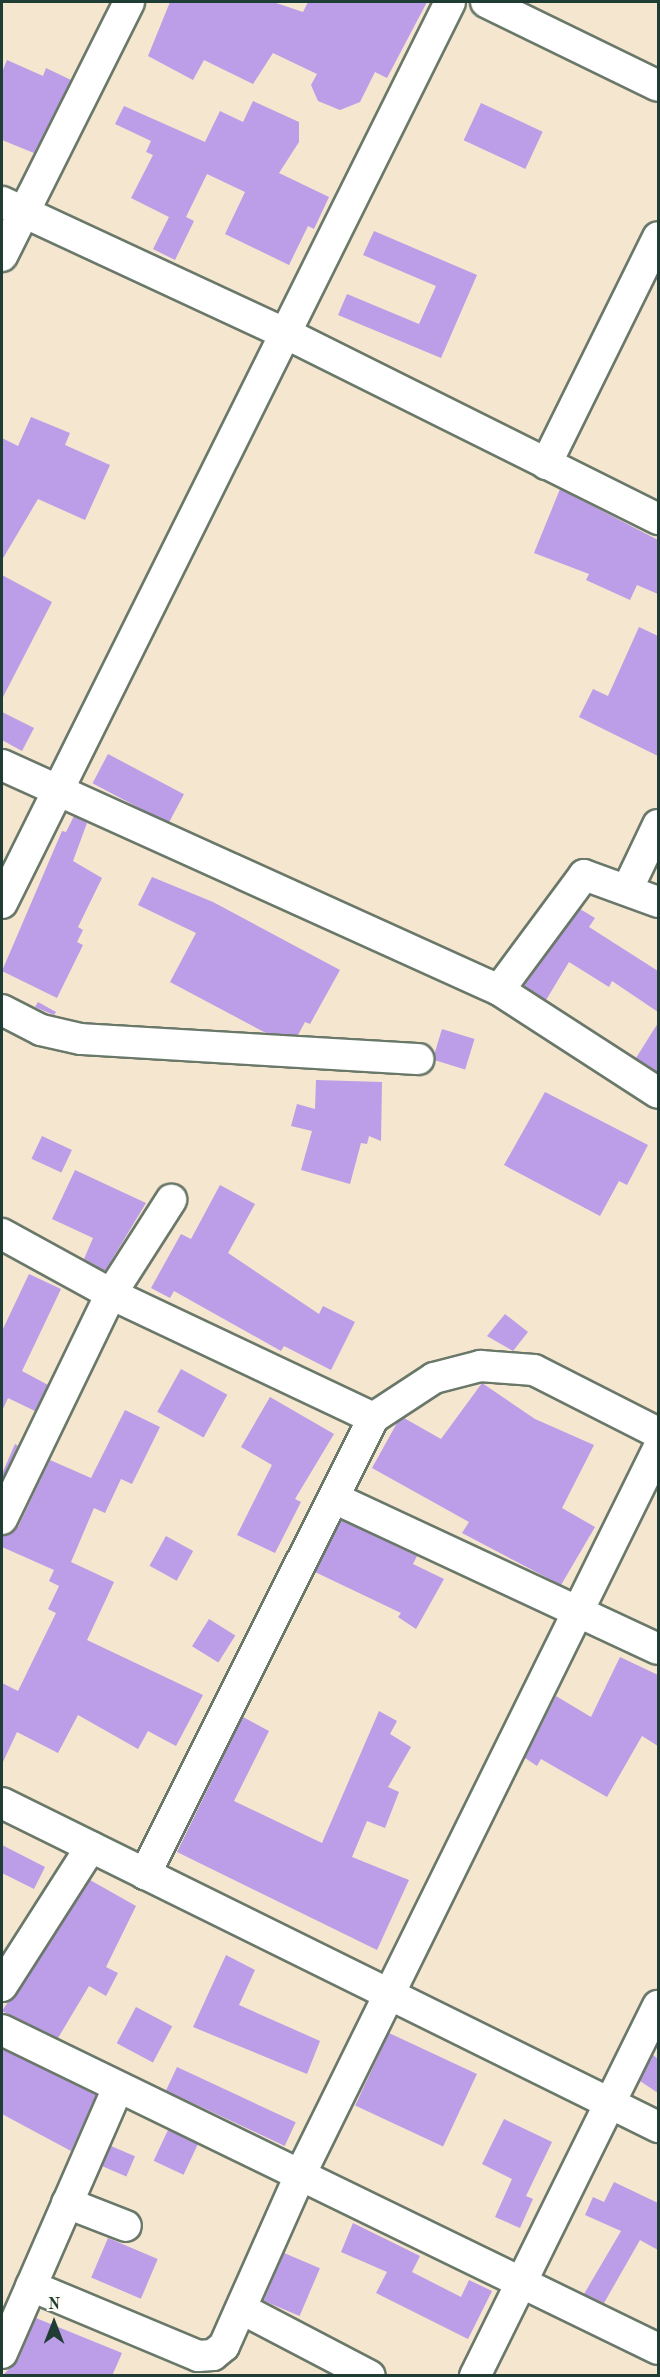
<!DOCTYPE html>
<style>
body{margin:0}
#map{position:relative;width:660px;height:2377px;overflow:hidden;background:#f4e6cf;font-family:"Old Standard TT",serif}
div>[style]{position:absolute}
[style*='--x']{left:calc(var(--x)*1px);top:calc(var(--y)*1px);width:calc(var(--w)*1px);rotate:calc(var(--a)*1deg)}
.building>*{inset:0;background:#bc9de7;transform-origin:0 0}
.roads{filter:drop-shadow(2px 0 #6a786a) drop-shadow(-2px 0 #6a786a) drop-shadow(0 2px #6a786a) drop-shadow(0 -2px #6a786a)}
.street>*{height:30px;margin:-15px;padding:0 15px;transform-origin:15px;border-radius:15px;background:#fff}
span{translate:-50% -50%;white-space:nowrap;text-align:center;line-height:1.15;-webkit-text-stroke:6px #fdfcf7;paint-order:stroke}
.frame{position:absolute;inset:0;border:3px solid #1f3d34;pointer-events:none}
.north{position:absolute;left:24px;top:2293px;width:60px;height:60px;-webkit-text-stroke:4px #fdfcf7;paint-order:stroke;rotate:0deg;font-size:16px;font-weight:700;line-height:24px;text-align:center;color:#1f3d34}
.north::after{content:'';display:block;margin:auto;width:21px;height:27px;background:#1f3d34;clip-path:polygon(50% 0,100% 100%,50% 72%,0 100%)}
</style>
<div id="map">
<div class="building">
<div style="clip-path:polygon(170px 2px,273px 2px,303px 12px,308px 2px,427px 2px,387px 78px,375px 72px,360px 102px,340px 110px,318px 101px,311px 85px,317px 74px,273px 53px,253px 84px,204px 60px,193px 80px,148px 56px)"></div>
<div style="clip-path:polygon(7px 60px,43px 76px,46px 68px,71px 80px,34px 153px,2px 140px,2px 72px)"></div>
<div style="clip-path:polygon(253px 101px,299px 122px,299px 142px,279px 173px,329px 197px,314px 229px,308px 226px,289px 265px,225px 234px,245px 192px,207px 174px,186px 217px,194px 221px,175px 260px,153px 249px,169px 217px,131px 198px,153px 155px,146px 152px,151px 141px,115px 124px,124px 106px,205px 142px,220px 111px,243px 122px)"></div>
<div style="left:481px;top:103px;width:68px;height:41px;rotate:25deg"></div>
<div style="clip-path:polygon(374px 231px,477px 275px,441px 358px,338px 315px,347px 294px,419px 324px,436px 286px,363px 255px)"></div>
<div style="clip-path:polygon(31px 417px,70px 433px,65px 445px,110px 465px,85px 520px,38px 499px,2px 560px,2px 438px,18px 446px)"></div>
<div style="clip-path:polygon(560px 489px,658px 540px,658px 594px,637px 585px,630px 600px,586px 580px,589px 574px,534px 553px)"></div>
<div style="clip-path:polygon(2px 575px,52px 602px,2px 699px)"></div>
<div style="clip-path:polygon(639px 627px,658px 636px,658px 756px,579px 717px,593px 689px,608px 696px)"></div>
<div style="clip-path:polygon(2px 712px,34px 728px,22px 751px,2px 740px)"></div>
<div style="left:108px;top:754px;width:86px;height:33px;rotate:28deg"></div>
<div style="clip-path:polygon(74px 816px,87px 823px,73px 861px,102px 878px,78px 927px,83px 930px,77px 942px,83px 945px,57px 998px,2px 971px,62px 831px,66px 832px)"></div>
<div style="clip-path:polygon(152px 877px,213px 902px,340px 970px,310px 1024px,305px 1022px,298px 1035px,266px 1033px,170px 982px,196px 933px,138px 905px)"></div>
<div style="clip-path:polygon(580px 909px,595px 918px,589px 927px,658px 971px,658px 1012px,612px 981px,609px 987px,569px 962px,546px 1000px,524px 986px)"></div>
<div style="clip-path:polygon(38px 1002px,56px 1012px,54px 1015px,35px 1007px)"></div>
<div style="clip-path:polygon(658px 1023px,658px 1073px,636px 1058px)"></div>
<div style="left:442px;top:1029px;width:34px;height:32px;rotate:17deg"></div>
<div style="clip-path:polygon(316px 1080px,382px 1082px,381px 1141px,369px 1136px,367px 1144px,361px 1143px,350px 1184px,301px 1170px,312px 1131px,291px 1126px,297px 1104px,315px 1109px)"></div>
<div style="clip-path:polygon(545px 1092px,648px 1145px,627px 1185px,619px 1181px,600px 1216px,504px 1165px)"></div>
<div style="left:42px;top:1136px;width:33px;height:25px;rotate:25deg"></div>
<div style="clip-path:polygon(75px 1170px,146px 1203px,105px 1271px,84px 1259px,93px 1238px,52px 1219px)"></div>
<div style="clip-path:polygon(220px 1185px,255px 1204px,228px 1253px,319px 1314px,323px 1306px,355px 1322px,331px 1370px,284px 1346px,281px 1351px,174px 1291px,170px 1298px,151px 1288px,181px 1234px,191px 1239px)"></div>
<div style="clip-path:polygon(29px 1274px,61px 1289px,22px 1371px,48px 1385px,35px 1411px,8px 1398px,2px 1411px,2px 1331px)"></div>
<div style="clip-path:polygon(505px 1314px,528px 1332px,513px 1351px,487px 1336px)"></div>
<div style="left:181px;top:1369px;width:53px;height:49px;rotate:29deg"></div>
<div style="clip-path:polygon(482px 1383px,535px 1419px,594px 1445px,562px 1508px,595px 1527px,561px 1585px,462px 1533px,469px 1522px,372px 1468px,397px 1423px,404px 1418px,441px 1439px)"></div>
<div style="clip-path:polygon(270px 1397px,334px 1434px,295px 1499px,301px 1502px,275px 1553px,237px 1535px,272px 1465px,241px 1447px)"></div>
<div style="clip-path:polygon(125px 1410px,160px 1427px,132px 1484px,121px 1479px,105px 1513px,94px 1508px,71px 1562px,114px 1582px,87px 1640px,203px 1695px,176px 1746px,148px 1731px,138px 1749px,78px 1715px,58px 1753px,17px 1732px,2px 1764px,2px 1683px,18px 1691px,56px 1613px,48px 1609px,59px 1586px,49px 1581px,54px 1570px,2px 1547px,2px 1536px,18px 1527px,50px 1460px,91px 1478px)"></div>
<div style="clip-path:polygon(15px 1444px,18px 1446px,2px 1480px,2px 1474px)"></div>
<div style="clip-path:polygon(341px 1520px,417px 1556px,413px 1564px,444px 1579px,416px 1629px,398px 1617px,401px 1613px,315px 1572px)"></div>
<div style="left:166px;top:1536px;width:31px;height:34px;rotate:29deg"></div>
<div style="left:209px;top:1619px;width:31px;height:32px;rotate:32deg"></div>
<div style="clip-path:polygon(620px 1657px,658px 1675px,658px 1746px,642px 1736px,607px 1797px,541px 1759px,537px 1766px,525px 1758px,556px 1696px,591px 1717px)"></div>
<div style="clip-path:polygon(379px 1711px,397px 1721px,390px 1734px,411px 1747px,388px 1787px,399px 1792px,385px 1828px,367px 1821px,352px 1857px,409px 1880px,377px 1950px,177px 1852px,243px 1717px,269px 1731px,234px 1801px,322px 1843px)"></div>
<div style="clip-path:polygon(2px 1845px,45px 1867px,34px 1889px,2px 1873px)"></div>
<div style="clip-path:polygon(90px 1880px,136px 1906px,106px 1967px,118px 1973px,106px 1996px,89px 1986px,58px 2038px,2px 2011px)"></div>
<div style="clip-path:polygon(226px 1955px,255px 1970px,239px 2005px,320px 2041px,307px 2074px,193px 2027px)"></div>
<div style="left:136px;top:2007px;width:41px;height:41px;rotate:28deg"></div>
<div style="left:389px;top:2033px;width:97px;height:80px;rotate:25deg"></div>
<div style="clip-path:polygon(2px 2049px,96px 2095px,71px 2151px,2px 2114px)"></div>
<div style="clip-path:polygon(653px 2055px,658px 2059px,658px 2093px,640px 2081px)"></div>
<div style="left:177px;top:2067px;width:131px;height:26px;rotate:25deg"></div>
<div style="clip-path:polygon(504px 2119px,552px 2142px,526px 2196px,533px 2199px,520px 2228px,495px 2217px,512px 2179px,482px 2164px)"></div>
<div style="left:168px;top:2130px;width:33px;height:34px;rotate:25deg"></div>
<div style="left:111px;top:2146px;width:26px;height:22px;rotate:23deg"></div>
<div style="clip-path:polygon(614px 2182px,658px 2203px,658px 2250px,640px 2240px,604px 2303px,584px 2294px,621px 2231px,585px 2215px,593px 2197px,604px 2202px)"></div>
<div style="clip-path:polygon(353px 2223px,420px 2256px,412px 2272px,461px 2297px,469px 2280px,492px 2291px,468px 2339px,376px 2293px,387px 2272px,341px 2252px)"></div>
<div style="left:108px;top:2238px;width:54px;height:43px;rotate:23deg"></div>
<div style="left:284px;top:2253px;width:39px;height:52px;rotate:23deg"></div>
<div style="clip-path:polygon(36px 2318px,122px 2353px,112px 2376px,2px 2376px,18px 2360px)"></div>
</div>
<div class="roads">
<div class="street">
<div style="--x:486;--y:2;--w:191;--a:26"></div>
<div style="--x:2;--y:202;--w:314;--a:24.9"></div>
<div style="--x:287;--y:334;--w:415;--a:26.5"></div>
<div style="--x:2;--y:256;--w:284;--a:-63.4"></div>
<div style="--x:546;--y:464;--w:253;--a:-63.7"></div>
<div style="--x:2;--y:765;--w:546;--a:24.36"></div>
<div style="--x:499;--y:990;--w:189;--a:32.9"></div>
<div style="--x:627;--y:890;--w:72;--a:-64.5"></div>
<div style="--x:2;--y:903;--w:1006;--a:-63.56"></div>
<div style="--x:499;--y:990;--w:143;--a:-53.5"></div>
<div style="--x:584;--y:875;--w:79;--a:20"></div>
<div style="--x:2;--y:1010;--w:44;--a:27.1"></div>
<div style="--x:41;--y:1030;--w:41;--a:12.7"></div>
<div style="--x:81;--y:1039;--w:338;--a:3.4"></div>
<div style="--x:2;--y:1234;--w:124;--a:28.8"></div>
<div style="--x:111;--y:1294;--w:290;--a:25.3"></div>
<div style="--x:334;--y:1498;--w:357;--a:25"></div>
<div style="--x:2;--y:1519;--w:250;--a:-64.2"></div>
<div style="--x:111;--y:1294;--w:112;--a:-57.4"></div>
<div style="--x:2;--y:1803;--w:732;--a:26.28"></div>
<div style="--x:145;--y:1874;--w:510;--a:-63.43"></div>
<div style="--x:373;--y:1418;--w:73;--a:-33.3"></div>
<div style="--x:434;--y:1378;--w:48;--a:-14.6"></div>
<div style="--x:480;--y:1366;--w:54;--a:4.2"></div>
<div style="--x:534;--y:1370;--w:139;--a:26.9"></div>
<div style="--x:2;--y:1986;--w:165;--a:-57.4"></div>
<div style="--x:2;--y:2030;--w:729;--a:25.93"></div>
<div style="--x:67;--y:2203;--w:63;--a:21.3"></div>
<div style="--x:31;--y:2286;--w:181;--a:22.7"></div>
<div style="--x:198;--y:2356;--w:15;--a:-4"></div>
<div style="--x:213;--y:2355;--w:14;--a:-39"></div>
<div style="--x:224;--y:2346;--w:187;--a:-66"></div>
<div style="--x:300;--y:2175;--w:809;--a:-63.75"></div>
<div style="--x:242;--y:2309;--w:144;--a:27.6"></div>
<div style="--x:2;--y:2353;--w:290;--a:-66.4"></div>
<div style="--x:475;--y:2376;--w:413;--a:-63.7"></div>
</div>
</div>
<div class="frame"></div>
<div class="north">N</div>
</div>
